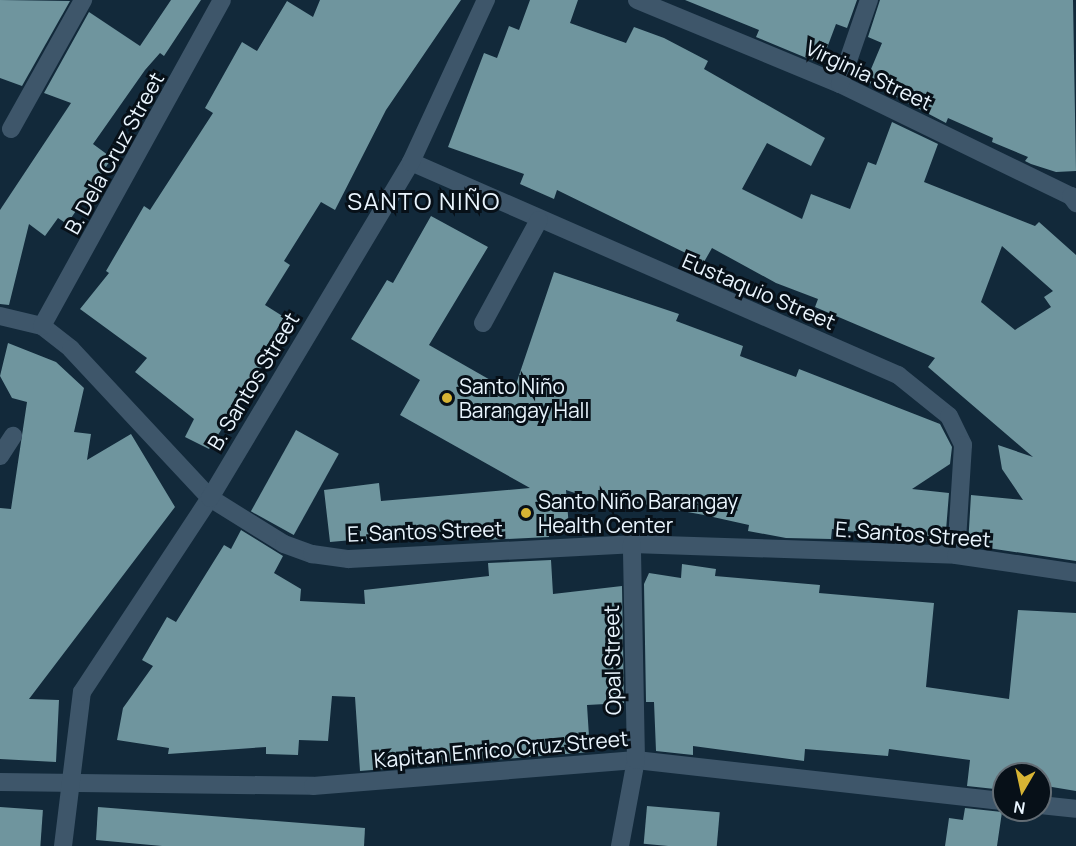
<!DOCTYPE html>
<meta charset="utf-8">
<style>
body{margin:0}
#map{position:relative;width:1076px;height:846px;overflow:hidden;background:#12293a;font-family:Manrope,sans-serif}
div>[style]{position:absolute}
[style*='--x']{left:calc(var(--x)*1px);top:calc(var(--y)*1px);width:calc(var(--w)*1px);rotate:calc(var(--a)*1deg)}
.building>*{inset:0;background:#6f959e;transform-origin:0 0}
.minor>*{height:18px;margin:-9px;padding:0 9px;transform-origin:9px;border-radius:9px;background:#3e566a}
.dots>*{width:16px;height:16px;translate:-50% -50%;box-sizing:border-box;border:3px solid #071018;border-radius:50%}
span{translate:-50% -50%;white-space:nowrap;text-align:center;line-height:1.15;-webkit-text-stroke:6px #071018;paint-order:stroke}
.street-label{font-size:21px;color:#eaf5fe}
.poi-label{font-size:21px;color:#eaf5fe}
.left{translate:0 -50%;text-align:left}
.quarter-label{font-size:24px;color:#eaf5fe;letter-spacing:1.5px}
.north{position:absolute;left:992px;top:762px;width:60px;height:60px;box-sizing:border-box;background:#071018;border:2px solid #626c74;border-radius:50%;rotate:189deg;font-size:16px;font-weight:700;line-height:24px;text-align:center;color:#eaf5fe}
.north::after{content:'';display:block;margin:auto;width:21px;height:27px;background:#d7b434;clip-path:polygon(50% 0,100% 100%,50% 72%,0 100%)}
</style>
<div id="map">
<div class="building">
<div style="clip-path:polygon(0 0,70px 1px,22px 86px,0 78px)"></div>
<div style="clip-path:polygon(171px 0,201px 0,164px 56px,160px 53px,145px 70px,93px 144px,112px 158px,67px 224px,58px 218px,45px 236px,29px 224px,9px 305px,0 304px,0 210px,71px 103px,44px 93px,89px 12px,140px 46px)"></div>
<div style="clip-path:polygon(320px 0,461px 0,386px 110px,335px 210px,321px 202px,284px 261px,290px 265px,265px 305px,284px 317px,260px 358px,265px 361px,209px 449px,185px 437px,194px 419px,135px 372px,147px 358px,80px 309px,109px 273px,106px 271px,144px 206px,150px 210px,213px 113px,205px 108px,242px 42px,257px 51px,287px 1px,313px 17px)"></div>
<div style="clip-path:polygon(evenodd,530px 0,578px 0,570px 23px,626px 43px,634px 27px,664px 38px,708px 61px,704px 69px,825px 138px,811px 166px,767px 143px,742px 189px,802px 219px,811px 194px,850px 209px,868px 162px,876px 165px,892px 122px,938px 144px,924px 182px,1035px 226px,1039px 222px,1076px 255px,1076px 561px,968px 545px,971px 495px,1023px 500px,1002px 469px,998px 445px,1033px 457px,928px 367px,935px 358px,815px 307px,818px 299px,776px 283px,712px 248px,704px 262px,557px 190px,554px 199px,520px 184px,524px 174px,448px 147px,484px 53px,497px 58px,509px 26px,519px 30px,530px 0,1002px 246px,1053px 291px,1044px 297px,1051px 307px,1015px 330px,981px 302px,1002px 246px)"></div>
<div style="clip-path:polygon(685px 0,857px 0,847px 28px,836px 24px,821px 64px,756px 37px,759px 30px)"></div>
<div style="clip-path:polygon(880px 0,1073px 0,1076px 171px,1056px 172px,1031px 164px,1025px 161px,1028px 157px,992px 142px,993px 138px,948px 118px,946px 123px,866px 81px,882px 43px,868px 37px)"></div>
<div style="clip-path:polygon(431px 216px,488px 247px,429px 345px,513px 393px,554px 272px,679px 314px,676px 321px,743px 346px,740px 356px,796px 377px,799px 369px,940px 424px,952px 447px,950px 464px,912px 489px,949px 493px,945px 543px,832px 529px,831px 539px,786px 538px,748px 531px,749px 525px,704px 515px,616px 499px,613px 506px,566px 490px,569px 528px,548px 529px,549px 537px,486px 540px,486px 528px,330px 542px,324px 490px,379px 483px,381px 501px,530px 488px,400px 415px,420px 380px,351px 339px,387px 280px,393px 283px)"></div>
<div style="clip-path:polygon(8px 343px,56px 362px,84px 388px,74px 432px,91px 434px,87px 460px,131px 434px,175px 507px,29px 699px,59px 700px,56px 762px,0 759px,0 508px,11px 509px,27px 402px,12px 398px,0 376px)"></div>
<div style="left:296px;top:430px;width:49px;height:93px;rotate:29deg"></div>
<div style="clip-path:polygon(241px 530px,283px 556px,274px 573px,301px 589px,300px 601px,365px 604px,364px 590px,489px 576px,488px 563px,551px 560px,553px 594px,622px 586px,624px 703px,587px 705px,590px 752px,360px 771px,355px 697px,332px 696px,328px 741px,299px 740px,298px 755px,266px 754px,266px 747px,168px 754px,169px 748px,117px 740px,123px 708px,153px 666px,142px 660px,167px 617px,176px 622px,224px 545px,231px 549px)"></div>
<div style="clip-path:polygon(682px 564px,716px 569px,715px 576px,820px 585px,819px 593px,934px 603px,926px 687px,1009px 699px,1018px 610px,1076px 613px,1076px 791px,1040px 785px,1040px 774px,1004px 774px,1004px 790px,967px 786px,970px 760px,889px 749px,888px 756px,805px 749px,804px 761px,693px 746px,693px 755px,656px 751px,654px 702px,646px 702px,644px 584px,649px 573px,681px 578px)"></div>
<div style="left:647px;top:806px;width:73px;height:38px;rotate:5deg"></div>
<div style="left:0;top:807px;width:43px;height:39px;rotate:4deg"></div>
<div style="clip-path:polygon(98px 807px,365px 828px,364px 846px,162px 846px,96px 840px)"></div>
<div style="clip-path:polygon(965px 808px,1002px 812px,997px 846px,945px 846px,949px 818px,963px 820px)"></div>
</div>
<div class="minor">
<div style="--x:637;--y:0;--w:220;--a:22.5"></div>
<div style="--x:840;--y:84;--w:257;--a:25.9"></div>
<div style="--x:1071;--y:196;--w:9;--a:54"></div>
<div style="--x:840;--y:84;--w:89;--a:-71"></div>
<div style="--x:11;--y:129;--w:148;--a:-60.8"></div>
<div style="--x:411;--y:162;--w:532;--a:23.62"></div>
<div style="--x:898;--y:375;--w:65;--a:38.8"></div>
<div style="--x:949;--y:416;--w:32;--a:64"></div>
<div style="--x:963;--y:445;--w:110;--a:93.6"></div>
<div style="--x:0;--y:316;--w:43;--a:13.4"></div>
<div style="--x:42;--y:326;--w:37;--a:38"></div>
<div style="--x:71;--y:349;--w:204;--a:47"></div>
<div style="--x:210;--y:498;--w:87;--a:31.9"></div>
<div style="--x:284;--y:544;--w:30;--a:20"></div>
<div style="--x:312;--y:554;--w:37;--a:8"></div>
<div style="--x:349;--y:559;--w:283;--a:-3"></div>
<div style="--x:632;--y:544;--w:324;--a:1.9"></div>
<div style="--x:956;--y:555;--w:121;--a:8.5"></div>
<div style="--x:483;--y:323;--w:117;--a:-61.5"></div>
<div style="--x:42;--y:326;--w:372;--a:-61.1"></div>
<div style="--x:0;--y:456;--w:24;--a:-57"></div>
<div style="--x:0;--y:782;--w:313;--a:0.7"></div>
<div style="--x:313;--y:786;--w:324;--a:-4.6"></div>
<div style="--x:636;--y:760;--w:370;--a:6.4"></div>
<div style="--x:1040;--y:805;--w:36;--a:6"></div>
<div style="--x:63;--y:846;--w:155;--a:-83"></div>
<div style="--x:82;--y:692;--w:232;--a:-56.6"></div>
<div style="--x:210;--y:498;--w:392;--a:-59.1"></div>
<div style="--x:411;--y:162;--w:179;--a:-65.2"></div>
<div style="--x:620;--y:846;--w:87;--a:-79.5"></div>
<div style="--x:636;--y:760;--w:216;--a:-91.1"></div>
</div>
<div class="dots">
<div style="left:447px;top:398px;background:#d7b434"></div>
<div style="left:526px;top:513px;background:#d7b434"></div>
</div>
<div class="street-label">
<span style="left:869px;top:75px;rotate:25deg">Virginia Street</span>
<span style="left:114px;top:153px;rotate:-61deg">B. Dela Cruz Street</span>
<span style="left:759px;top:291px;rotate:23deg">Eustaquio Street</span>
<span style="left:253px;top:381px;rotate:-59deg">B. Santos Street</span>
<span style="left:425px;top:531px;rotate:-2deg">E. Santos Street</span>
<span style="left:913px;top:534px;rotate:4deg">E. Santos Street</span>
<span style="left:612px;top:660px;rotate:-91deg">Opal Street</span>
<span style="left:501px;top:749px;rotate:-5deg">Kapitan Enrico Cruz Street</span>
</div>
<div class="poi-label">
<span class="left" style="left:459px;top:398px">Santo Niño<br>Barangay Hall</span>
<span class="left" style="left:538px;top:513px">Santo Niño Barangay<br>Health Center</span>
</div>
<div class="quarter-label">
<span style="left:424px;top:201px">SANTO NIÑO</span>
</div>
<div class="north">N</div>
</div>
